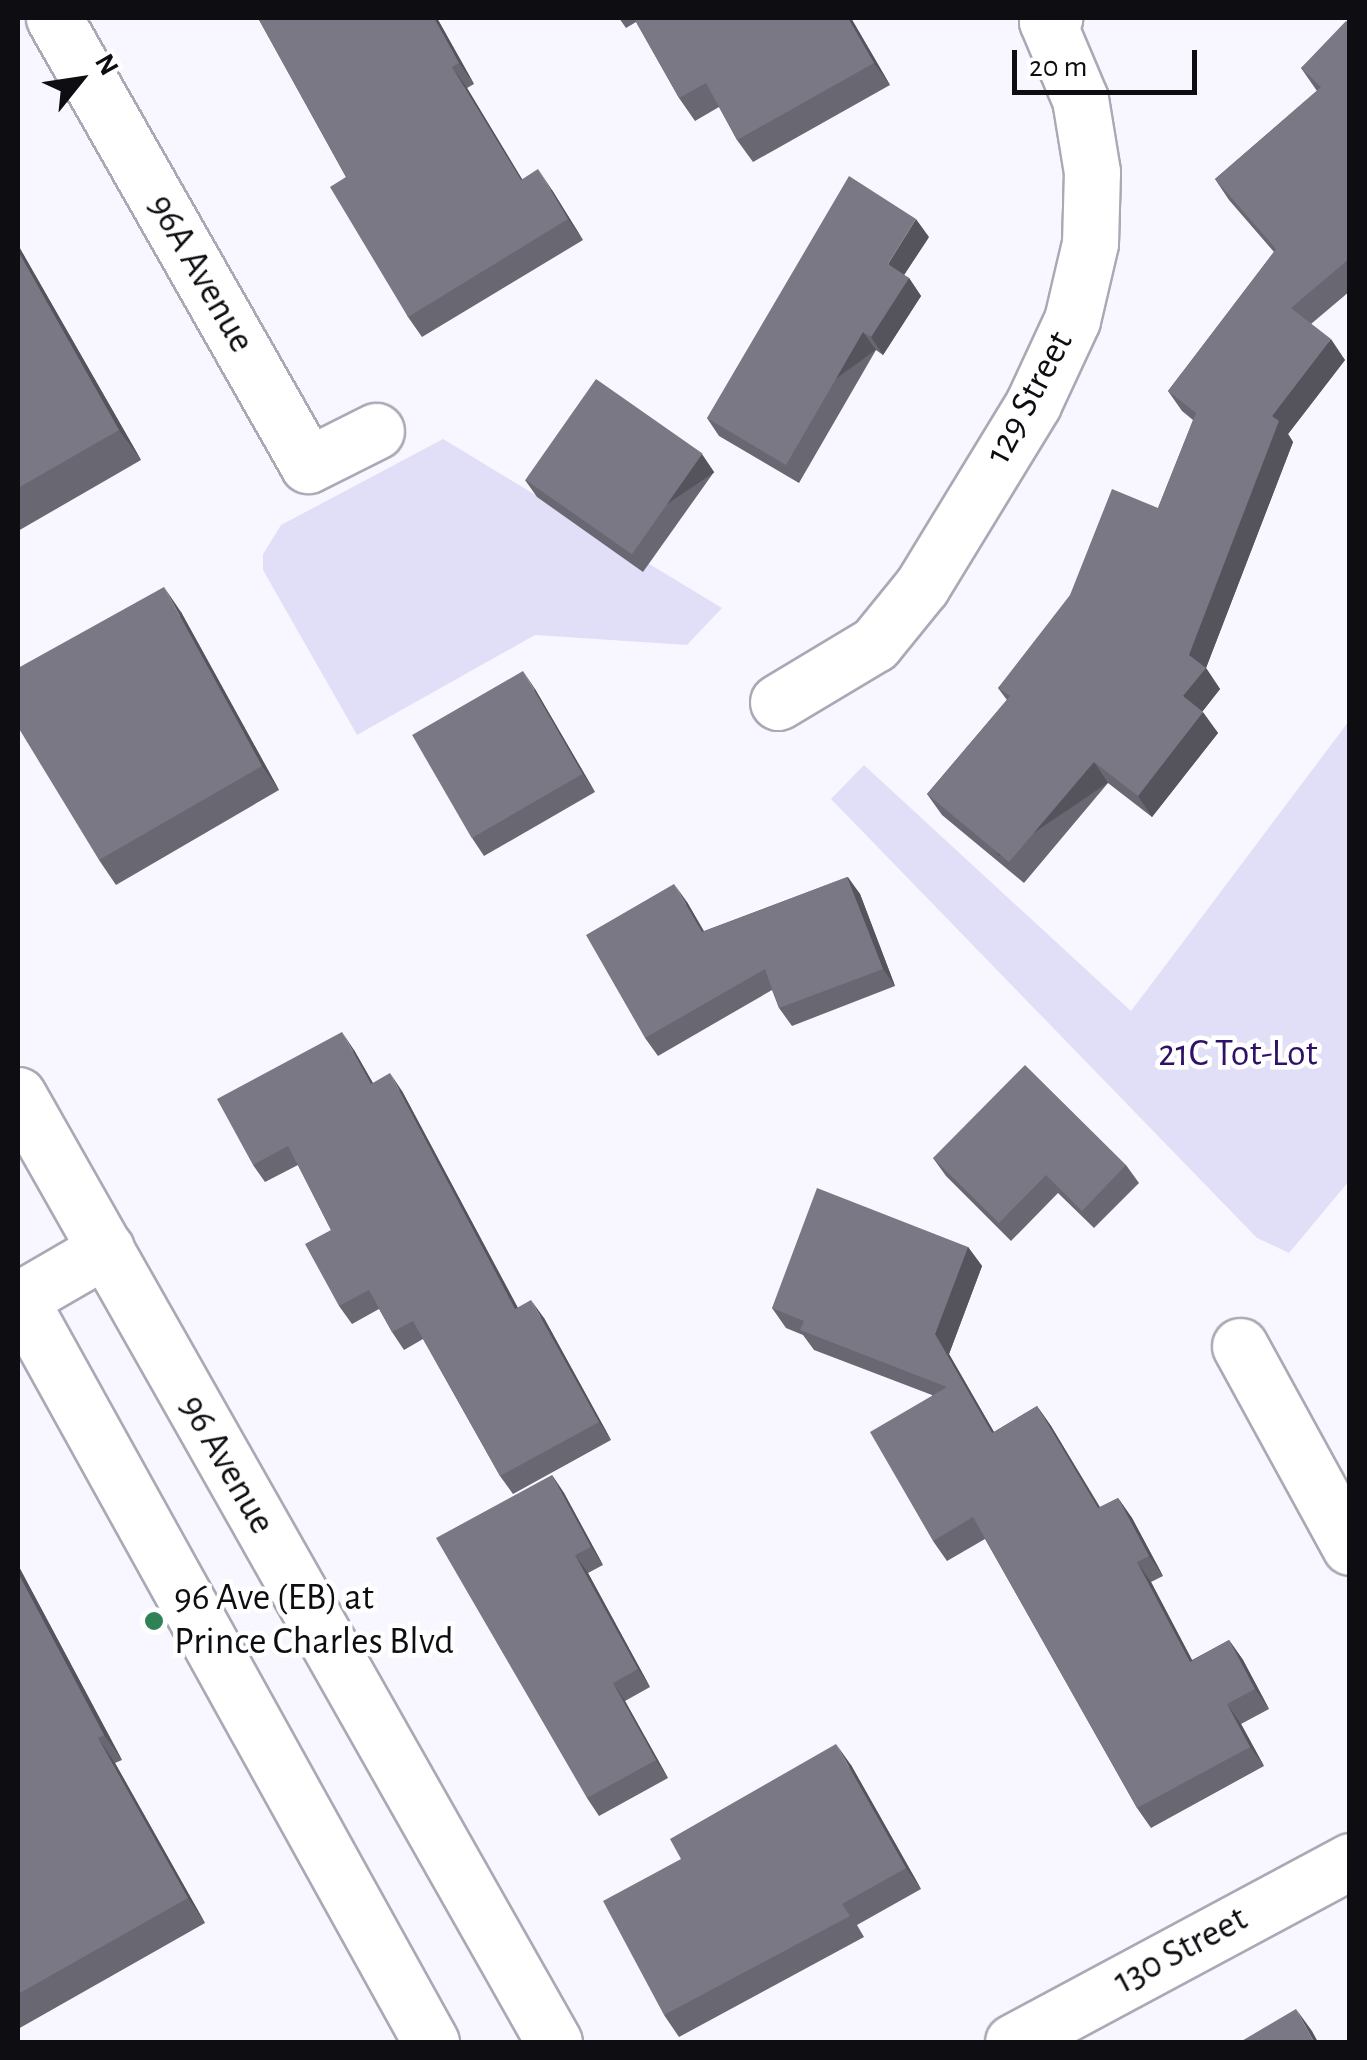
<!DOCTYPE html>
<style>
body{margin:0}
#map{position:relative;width:1367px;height:2060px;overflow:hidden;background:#f8f7ff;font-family:"Alegreya Sans",sans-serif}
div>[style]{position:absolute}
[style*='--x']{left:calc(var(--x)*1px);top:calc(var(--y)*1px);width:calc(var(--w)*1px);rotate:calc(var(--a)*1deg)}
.green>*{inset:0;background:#e1dff8}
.roads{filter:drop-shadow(2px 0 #aaa9b5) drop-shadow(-2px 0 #aaa9b5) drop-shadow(0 2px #aaa9b5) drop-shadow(0 -2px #aaa9b5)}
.minor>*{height:55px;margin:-27.5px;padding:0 27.5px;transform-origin:27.5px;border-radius:27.5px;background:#fff}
.major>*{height:55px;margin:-27.5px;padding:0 27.5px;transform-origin:27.5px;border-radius:27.5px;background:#fff}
.wall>*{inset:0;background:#696772}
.shaded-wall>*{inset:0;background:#55545c;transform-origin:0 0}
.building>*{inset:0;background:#7a7884;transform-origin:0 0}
.dots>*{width:28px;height:28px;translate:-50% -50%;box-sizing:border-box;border:5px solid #fff;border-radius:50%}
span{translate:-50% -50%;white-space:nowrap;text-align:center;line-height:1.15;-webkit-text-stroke:9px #fff;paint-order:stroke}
.street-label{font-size:38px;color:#0e0d11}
.park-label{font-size:38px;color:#2f1267}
.poi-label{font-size:38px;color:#0e0d11}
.left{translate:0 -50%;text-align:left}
.frame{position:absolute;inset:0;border:20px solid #0e0d11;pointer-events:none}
.north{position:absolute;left:30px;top:30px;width:100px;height:100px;-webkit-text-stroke:8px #fff;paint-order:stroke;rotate:60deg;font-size:28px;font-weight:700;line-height:40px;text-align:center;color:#0e0d11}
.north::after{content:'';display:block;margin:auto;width:35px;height:45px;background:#0e0d11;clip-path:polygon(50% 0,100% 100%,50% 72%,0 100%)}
.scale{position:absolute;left:1012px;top:50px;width:185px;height:45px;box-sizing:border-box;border:5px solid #0e0d11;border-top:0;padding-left:12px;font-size:30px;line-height:35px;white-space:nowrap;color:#0e0d11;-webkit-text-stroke:8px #fff;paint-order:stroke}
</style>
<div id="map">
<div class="green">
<div style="clip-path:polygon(443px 439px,722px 608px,687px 645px,535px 635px,357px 735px,263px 570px,263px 554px,281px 525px)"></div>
<div style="clip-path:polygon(1349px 721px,1349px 1181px,1289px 1253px,1257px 1238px,831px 799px,864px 765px,1131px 1011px)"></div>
</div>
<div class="roads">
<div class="minor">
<div style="--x:54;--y:18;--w:514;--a:60.39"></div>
<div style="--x:308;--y:465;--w:76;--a:-26.6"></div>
<div style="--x:778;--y:702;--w:113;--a:-30.9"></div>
<div style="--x:875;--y:644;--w:75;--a:-51"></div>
<div style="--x:922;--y:586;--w:213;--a:-58.6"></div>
<div style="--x:1033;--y:404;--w:93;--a:-65.1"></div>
<div style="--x:1072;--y:320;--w:79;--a:-76.8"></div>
<div style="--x:1090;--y:243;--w:71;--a:-88.4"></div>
<div style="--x:1092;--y:172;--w:74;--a:-99.3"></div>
<div style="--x:1080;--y:99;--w:85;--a:-112.9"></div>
<div style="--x:1047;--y:21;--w:8;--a:-23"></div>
<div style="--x:18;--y:1300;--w:102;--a:-30.1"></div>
<div style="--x:1240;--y:1346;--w:229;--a:61.3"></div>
<div style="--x:1013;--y:2042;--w:383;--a:-28.2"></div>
</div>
<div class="major">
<div style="--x:18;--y:1095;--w:1088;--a:60.49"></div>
<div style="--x:18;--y:1296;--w:853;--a:61.03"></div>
</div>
</div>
<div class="wall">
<div style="clip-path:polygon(258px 18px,437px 18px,474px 84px,467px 88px,522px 179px,552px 190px,583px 240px,422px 337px,408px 317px,346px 177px)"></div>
<div style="clip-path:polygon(619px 18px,851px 18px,890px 85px,753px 162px,737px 140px,719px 107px,695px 121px,679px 98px,636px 22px,626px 28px)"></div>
<div style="clip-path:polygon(1350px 24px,1350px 291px,1311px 324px,1345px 360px,1288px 434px,1293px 442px,1206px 668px,1220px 689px,1202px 712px,1218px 733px,1152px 817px,1108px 783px,1024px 883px,942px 815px,927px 794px,1007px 700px,998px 688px,1158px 508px,1193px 420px,1182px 411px,1168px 391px,1274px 252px,1229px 200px,1215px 179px,1317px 91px,1301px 68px)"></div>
<div style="clip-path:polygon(929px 237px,904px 275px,909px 278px,921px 296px,883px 355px,876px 350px,799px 483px,719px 436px,707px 418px)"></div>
<div style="clip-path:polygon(18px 245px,141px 460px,18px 531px)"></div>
<div style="clip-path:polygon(714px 472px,643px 572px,537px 497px,525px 480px)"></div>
<div style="clip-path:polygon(181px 612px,279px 790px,116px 885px,99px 860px)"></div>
<div style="clip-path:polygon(535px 689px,595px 792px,484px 856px,472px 838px)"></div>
<div style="clip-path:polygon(848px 877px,860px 894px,895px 986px,792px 1026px,779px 1008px,772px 990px,658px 1056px,645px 1038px,687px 902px,704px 931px)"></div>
<div style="clip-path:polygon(354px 1050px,373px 1083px,402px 1091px,518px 1308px,544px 1318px,611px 1440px,513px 1494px,500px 1476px,423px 1339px,404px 1350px,392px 1332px,379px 1309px,352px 1324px,339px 1306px,331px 1230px,298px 1165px,265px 1182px,253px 1165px)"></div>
<div style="clip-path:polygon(933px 1158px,1126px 1165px,1139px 1183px,1094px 1228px,1058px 1193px,1011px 1241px,946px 1176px)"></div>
<div style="clip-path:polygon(968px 1247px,982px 1266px,949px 1354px,994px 1432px,1037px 1406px,1051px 1426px,1100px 1507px,1118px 1498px,1132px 1518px,1163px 1576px,1151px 1582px,1192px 1660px,1229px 1640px,1243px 1660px,1269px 1709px,1241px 1724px,1264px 1766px,1151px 1828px,1137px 1808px,985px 1539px,947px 1561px,933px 1541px,932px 1395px,814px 1350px,803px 1335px,786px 1328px,772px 1308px)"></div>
<div style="clip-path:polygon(552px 1475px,564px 1493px,603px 1565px,588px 1573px,650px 1687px,625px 1701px,668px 1778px,599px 1816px,587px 1798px)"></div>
<div style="clip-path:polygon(18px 1565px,122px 1760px,115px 1763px,205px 1923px,18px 2029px)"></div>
<div style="clip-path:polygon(851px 1765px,921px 1889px,857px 1925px,864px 1937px,679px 2037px,664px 2015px)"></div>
</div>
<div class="shaded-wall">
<div style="clip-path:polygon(434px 18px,437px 18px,474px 84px,459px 63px)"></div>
<div style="clip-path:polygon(848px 18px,851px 18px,890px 85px,874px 63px)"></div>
<div style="clip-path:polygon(452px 67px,467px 88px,535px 201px,521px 180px)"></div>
<div style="clip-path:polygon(538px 169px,552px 190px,583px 240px,568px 219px)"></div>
<div style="clip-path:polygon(916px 219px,929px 237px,900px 281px,888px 264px)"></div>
<div style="clip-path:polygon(18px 245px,141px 460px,119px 430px,18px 251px)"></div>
<div style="clip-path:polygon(909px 278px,921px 296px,883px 355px,871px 337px)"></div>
<div style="left:863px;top:332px;width:22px;height:154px;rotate:54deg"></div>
<div style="clip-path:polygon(1331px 339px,1345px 360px,1288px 434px,1293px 442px,1206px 668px,1220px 689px,1198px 717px,1183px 696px,1189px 655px,1272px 416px)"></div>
<div style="left:702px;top:454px;width:22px;height:123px;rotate:56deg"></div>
<div style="clip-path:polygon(164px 587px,181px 612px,279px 790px,262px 766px)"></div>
<div style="clip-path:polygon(523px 671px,535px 689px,595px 792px,583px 774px)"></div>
<div style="clip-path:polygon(1203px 712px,1218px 733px,1152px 817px,1138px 796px)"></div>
<div style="left:1094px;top:762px;width:25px;height:131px;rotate:56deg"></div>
<div style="clip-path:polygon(847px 877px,860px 894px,895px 986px,883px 969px)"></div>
<div style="clip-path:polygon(674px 884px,687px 902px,714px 950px,702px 932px)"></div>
<div style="clip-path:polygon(342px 1032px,354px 1050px,383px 1101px,371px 1084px)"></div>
<div style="clip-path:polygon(390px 1073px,402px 1091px,528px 1327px,515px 1309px)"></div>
<div style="clip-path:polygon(968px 1247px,982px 1266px,949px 1354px,1006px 1453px,992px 1433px,935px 1334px)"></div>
<div style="clip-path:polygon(531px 1300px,544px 1318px,611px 1440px,599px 1422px)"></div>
<div style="clip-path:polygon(1037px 1406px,1051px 1426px,1112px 1528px,1098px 1508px)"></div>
<div style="clip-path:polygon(552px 1475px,564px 1493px,603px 1565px,591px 1547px)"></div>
<div style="clip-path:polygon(1118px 1498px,1132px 1518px,1163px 1576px,1149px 1556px)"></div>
<div style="clip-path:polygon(575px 1555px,588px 1573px,650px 1687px,638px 1669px)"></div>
<div style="clip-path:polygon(1137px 1562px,1151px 1582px,1203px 1681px,1190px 1662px)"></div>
<div style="clip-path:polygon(18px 1565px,122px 1760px,104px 1735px,18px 1573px)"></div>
<div style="clip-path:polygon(1229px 1640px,1243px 1660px,1269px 1709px,1255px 1689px)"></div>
<div style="clip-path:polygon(613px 1683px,625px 1701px,668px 1778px,656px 1760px)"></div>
<div style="clip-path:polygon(1227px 1704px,1241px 1724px,1264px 1766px,1250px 1747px)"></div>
<div style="clip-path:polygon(98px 1738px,115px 1763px,205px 1923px,188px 1898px)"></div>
<div style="clip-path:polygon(836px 1744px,851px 1765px,921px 1889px,906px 1868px)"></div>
<div style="clip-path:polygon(1296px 2009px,1312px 2031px,1318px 2042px,1314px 2042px)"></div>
</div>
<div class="building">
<div style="clip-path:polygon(258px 18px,434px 18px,459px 63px,452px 67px,521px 180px,538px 169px,568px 219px,408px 317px,330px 187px,346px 177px)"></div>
<div style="clip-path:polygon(634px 18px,848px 18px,874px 63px,737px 140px,706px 83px,679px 98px)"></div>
<div style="clip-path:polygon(1346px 21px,1350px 24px,1350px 258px,1291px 308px,1331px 339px,1272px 416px,1279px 421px,1189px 655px,1206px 668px,1183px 696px,1203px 712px,1138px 796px,1094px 762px,1009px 862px,927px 794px,1010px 696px,998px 688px,1070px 595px,1112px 489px,1158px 508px,1196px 413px,1168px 391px,1276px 249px,1215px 179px,1321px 87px,1301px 68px)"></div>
<div style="clip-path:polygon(849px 176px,916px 219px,888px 264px,909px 278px,871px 337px,863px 332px,786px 465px,707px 418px)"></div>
<div style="clip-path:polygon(18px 251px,119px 430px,18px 488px)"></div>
<div style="left:596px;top:379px;width:130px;height:123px;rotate:35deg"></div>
<div style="clip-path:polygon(164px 587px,262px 766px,99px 860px,18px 727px,18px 668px)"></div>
<div style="left:523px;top:671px;width:119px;height:128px;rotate:60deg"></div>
<div style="clip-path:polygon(847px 877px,883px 969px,779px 1008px,765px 969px,645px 1038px,586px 935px,674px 884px,702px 932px)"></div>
<div style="clip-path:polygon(342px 1032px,371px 1084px,390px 1073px,515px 1309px,531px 1300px,599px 1422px,500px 1476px,413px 1321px,392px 1332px,369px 1290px,339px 1306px,305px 1244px,331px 1230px,288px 1146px,253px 1165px,217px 1099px)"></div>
<div style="clip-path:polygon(1025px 1065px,1126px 1165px,1082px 1211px,1046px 1175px,999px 1223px,933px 1158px)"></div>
<div style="clip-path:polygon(817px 1188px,968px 1247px,935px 1334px,992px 1433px,1037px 1406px,1098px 1508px,1118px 1498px,1149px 1556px,1137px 1562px,1190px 1662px,1229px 1640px,1255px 1689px,1227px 1704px,1250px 1747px,1137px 1808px,973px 1517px,933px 1541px,870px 1432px,947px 1387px,800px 1330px,804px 1321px,772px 1308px)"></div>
<div style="clip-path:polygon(552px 1475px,591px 1547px,575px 1555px,638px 1669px,613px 1683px,656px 1760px,587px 1798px,436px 1538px)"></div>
<div style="clip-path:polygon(18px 1573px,104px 1735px,98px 1738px,188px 1898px,18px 1994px)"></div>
<div style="clip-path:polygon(836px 1744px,906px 1868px,842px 1904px,850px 1916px,664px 2015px,603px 1901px,681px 1859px,670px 1839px)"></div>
<div style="clip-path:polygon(1296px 2009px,1314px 2042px,1240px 2042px)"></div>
</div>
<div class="dots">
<div style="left:154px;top:1621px;background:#2f8255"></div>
</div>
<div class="street-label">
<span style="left:200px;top:274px;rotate:60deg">96A Avenue</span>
<span style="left:1030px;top:398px;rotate:-62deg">129 Street</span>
<span style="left:226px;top:1465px;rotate:60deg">96 Avenue</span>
<span style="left:1181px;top:1951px;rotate:-28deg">130 Street</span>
</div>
<div class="park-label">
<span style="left:1238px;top:1055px">21C Tot-Lot</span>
</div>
<div class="poi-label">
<span class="left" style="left:174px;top:1621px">96 Ave (EB) at<br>Prince Charles Blvd</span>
</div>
<div class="frame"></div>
<div class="north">N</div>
<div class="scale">20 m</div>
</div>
